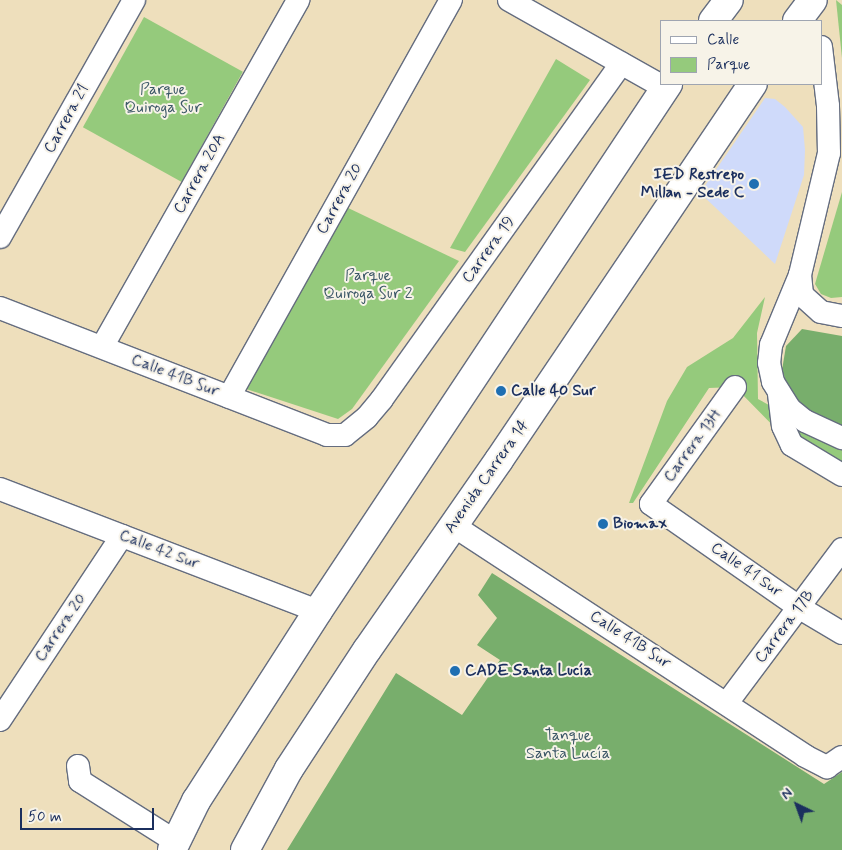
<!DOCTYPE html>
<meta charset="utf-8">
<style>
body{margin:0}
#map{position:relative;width:842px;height:850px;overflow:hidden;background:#eedfbc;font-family:Mynerve,sans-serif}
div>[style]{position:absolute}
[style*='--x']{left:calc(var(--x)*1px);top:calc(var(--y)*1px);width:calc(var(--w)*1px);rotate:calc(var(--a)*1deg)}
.built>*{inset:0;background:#cfdafa}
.green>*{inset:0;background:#95ca7c;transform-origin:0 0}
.forest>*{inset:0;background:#78ae6c}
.roads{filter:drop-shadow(1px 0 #656d7f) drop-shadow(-1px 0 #656d7f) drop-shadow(0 1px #656d7f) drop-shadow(0 -1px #656d7f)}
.minor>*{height:22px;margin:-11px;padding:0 11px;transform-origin:11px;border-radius:11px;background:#fff}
.major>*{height:28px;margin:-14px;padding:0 14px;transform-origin:14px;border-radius:14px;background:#fff}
.dots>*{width:14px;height:14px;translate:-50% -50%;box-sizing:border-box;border:2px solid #f7f3e8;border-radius:50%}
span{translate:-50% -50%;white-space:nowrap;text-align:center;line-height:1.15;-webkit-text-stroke:4px #f7f3e8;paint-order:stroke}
.park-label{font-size:16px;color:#3a5666}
.street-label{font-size:16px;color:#1b2f5e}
.poi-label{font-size:16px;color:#1b2f5e;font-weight:700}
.right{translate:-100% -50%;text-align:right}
.left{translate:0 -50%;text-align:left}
.legend{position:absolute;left:660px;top:20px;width:162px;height:65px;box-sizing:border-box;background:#f7f3e8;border:1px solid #9fa5b1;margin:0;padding:6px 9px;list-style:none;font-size:15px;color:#1b2f5e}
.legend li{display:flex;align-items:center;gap:10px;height:25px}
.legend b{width:25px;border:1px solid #9fa5b1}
.north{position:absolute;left:772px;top:780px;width:50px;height:50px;-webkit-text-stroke:4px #f7f3e8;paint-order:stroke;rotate:318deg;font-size:14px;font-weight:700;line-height:20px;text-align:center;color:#1b2f5e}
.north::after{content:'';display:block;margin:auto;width:18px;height:22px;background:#1b2f5e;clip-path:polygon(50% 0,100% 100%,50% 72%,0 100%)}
.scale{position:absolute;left:20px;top:808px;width:134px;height:22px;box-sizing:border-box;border:2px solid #1b2f5e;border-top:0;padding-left:6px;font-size:15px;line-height:18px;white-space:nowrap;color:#1b2f5e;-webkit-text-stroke:4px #f7f3e8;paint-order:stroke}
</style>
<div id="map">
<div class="built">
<div style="clip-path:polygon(765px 98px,775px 99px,785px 107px,803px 127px,805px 150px,804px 175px,775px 264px,700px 193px)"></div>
</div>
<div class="green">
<div style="clip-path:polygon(836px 0,842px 5px,842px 58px)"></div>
<div style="left:144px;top:17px;width:113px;height:126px;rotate:29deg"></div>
<div style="clip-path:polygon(556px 59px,590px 80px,465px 252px,450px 248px)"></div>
<div style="clip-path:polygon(842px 192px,842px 297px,831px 298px,821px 294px,815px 284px)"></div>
<div style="clip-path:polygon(344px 206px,459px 261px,352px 409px,338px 419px,243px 388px)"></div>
<div style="clip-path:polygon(765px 297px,757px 333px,758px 399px,842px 445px,842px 470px,792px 445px,735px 387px,709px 388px,633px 503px,629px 503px,667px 401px,687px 367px,733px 338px)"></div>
</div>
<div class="forest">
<div style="clip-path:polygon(802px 329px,842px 336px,842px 429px,802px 410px,789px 390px,782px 370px,786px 346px)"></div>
<div style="clip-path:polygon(492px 573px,824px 784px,842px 772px,842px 850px,287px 850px,396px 673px,462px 715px,500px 660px,477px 645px,497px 618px,478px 595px)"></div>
</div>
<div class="roads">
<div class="minor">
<div style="--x:509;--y:0;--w:179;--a:29.4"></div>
<div style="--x:821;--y:47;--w:59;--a:83.2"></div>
<div style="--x:828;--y:106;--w:47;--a:88.8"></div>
<div style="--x:829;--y:153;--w:125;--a:103.4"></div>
<div style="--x:800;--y:275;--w:20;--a:84"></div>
<div style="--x:802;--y:295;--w:25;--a:42"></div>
<div style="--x:821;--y:312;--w:21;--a:11"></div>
<div style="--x:0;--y:237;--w:272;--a:-60.5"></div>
<div style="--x:800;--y:275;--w:76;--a:112.5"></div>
<div style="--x:771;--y:345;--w:18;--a:96"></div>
<div style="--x:769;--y:363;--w:19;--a:78"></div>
<div style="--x:773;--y:382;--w:32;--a:58"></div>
<div style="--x:790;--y:409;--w:19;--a:39"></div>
<div style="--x:805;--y:421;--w:41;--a:24.7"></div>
<div style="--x:0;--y:308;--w:351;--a:21.2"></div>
<div style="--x:327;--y:435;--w:18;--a:0"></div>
<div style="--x:345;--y:435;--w:28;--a:-39"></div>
<div style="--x:367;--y:417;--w:23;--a:-50"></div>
<div style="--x:382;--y:399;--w:412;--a:-54.5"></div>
<div style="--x:102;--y:347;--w:399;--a:-60.5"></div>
<div style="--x:735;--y:387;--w:144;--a:125.7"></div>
<div style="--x:651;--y:504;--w:182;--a:34.9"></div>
<div style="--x:800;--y:608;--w:49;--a:30.8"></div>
<div style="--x:779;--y:394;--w:32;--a:83"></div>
<div style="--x:783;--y:426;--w:21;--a:65"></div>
<div style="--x:792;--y:445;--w:58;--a:31"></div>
<div style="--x:229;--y:397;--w:455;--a:-60.8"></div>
<div style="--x:0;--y:489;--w:341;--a:21"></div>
<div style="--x:454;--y:526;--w:420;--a:33.2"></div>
<div style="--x:805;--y:756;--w:25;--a:27"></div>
<div style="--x:827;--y:767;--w:18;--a:-34"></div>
<div style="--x:727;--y:703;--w:192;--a:-53.2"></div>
<div style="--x:0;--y:720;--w:221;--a:-56.5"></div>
<div style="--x:78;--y:766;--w:15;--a:82"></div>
<div style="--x:80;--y:781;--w:112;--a:32.3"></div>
</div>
<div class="major">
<div style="--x:713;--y:21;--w:26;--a:-53"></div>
<div style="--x:797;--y:21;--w:26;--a:-53"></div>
<div style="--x:172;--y:850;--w:55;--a:-63.9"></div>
<div style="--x:196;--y:801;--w:226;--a:-57.3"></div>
<div style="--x:318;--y:611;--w:633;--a:-56.41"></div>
<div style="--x:245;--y:850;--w:92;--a:-61.5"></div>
<div style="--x:289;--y:769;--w:142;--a:-56.8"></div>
<div style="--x:367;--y:650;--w:231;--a:-55.2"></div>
<div style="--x:499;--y:460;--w:454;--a:-56"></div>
</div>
</div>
<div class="dots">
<div style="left:754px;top:184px;background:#1f6fb2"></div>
<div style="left:501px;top:391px;background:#1f6fb2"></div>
<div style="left:603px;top:524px;background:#1f6fb2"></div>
<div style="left:455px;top:671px;background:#1f6fb2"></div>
</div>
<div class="park-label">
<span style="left:163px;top:99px">Parque<br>Quiroga Sur</span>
<span style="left:368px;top:285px">Parque<br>Quiroga Sur 2</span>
<span style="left:568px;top:745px">Tanque<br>Santa Lucía</span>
</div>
<div class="street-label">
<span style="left:67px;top:119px;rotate:-61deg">Carrera 21</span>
<span style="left:200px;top:174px;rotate:-61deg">Carrera 20A</span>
<span style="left:340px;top:199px;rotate:-61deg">Carrera 20</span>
<span style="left:489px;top:250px;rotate:-54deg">Carrera 19</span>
<span style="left:175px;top:376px;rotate:21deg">Calle 41B Sur</span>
<span style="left:693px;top:446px;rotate:-54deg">Carrera 13H</span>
<span style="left:487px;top:477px;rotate:-55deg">Avenida Carrera 14</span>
<span style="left:159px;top:550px;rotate:21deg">Calle 42 Sur</span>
<span style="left:746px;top:570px;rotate:35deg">Calle 41 Sur</span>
<span style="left:785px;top:627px;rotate:-53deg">Carrera 17B</span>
<span style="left:61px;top:628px;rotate:-56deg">Carrera 20</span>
<span style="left:630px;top:640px;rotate:33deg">Calle 41B Sur</span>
</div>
<div class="poi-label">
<span class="right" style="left:744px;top:184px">IED Restrepo<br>Millan - Sede C</span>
<span class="left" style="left:511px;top:391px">Calle 40 Sur</span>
<span class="left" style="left:613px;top:524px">Biomax</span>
<span class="left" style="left:465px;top:671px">CADE Santa Lucía</span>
</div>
<ul class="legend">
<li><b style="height:6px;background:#fff"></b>Calle</li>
<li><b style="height:14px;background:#95ca7c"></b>Parque</li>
</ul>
<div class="north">N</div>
<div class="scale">50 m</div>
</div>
